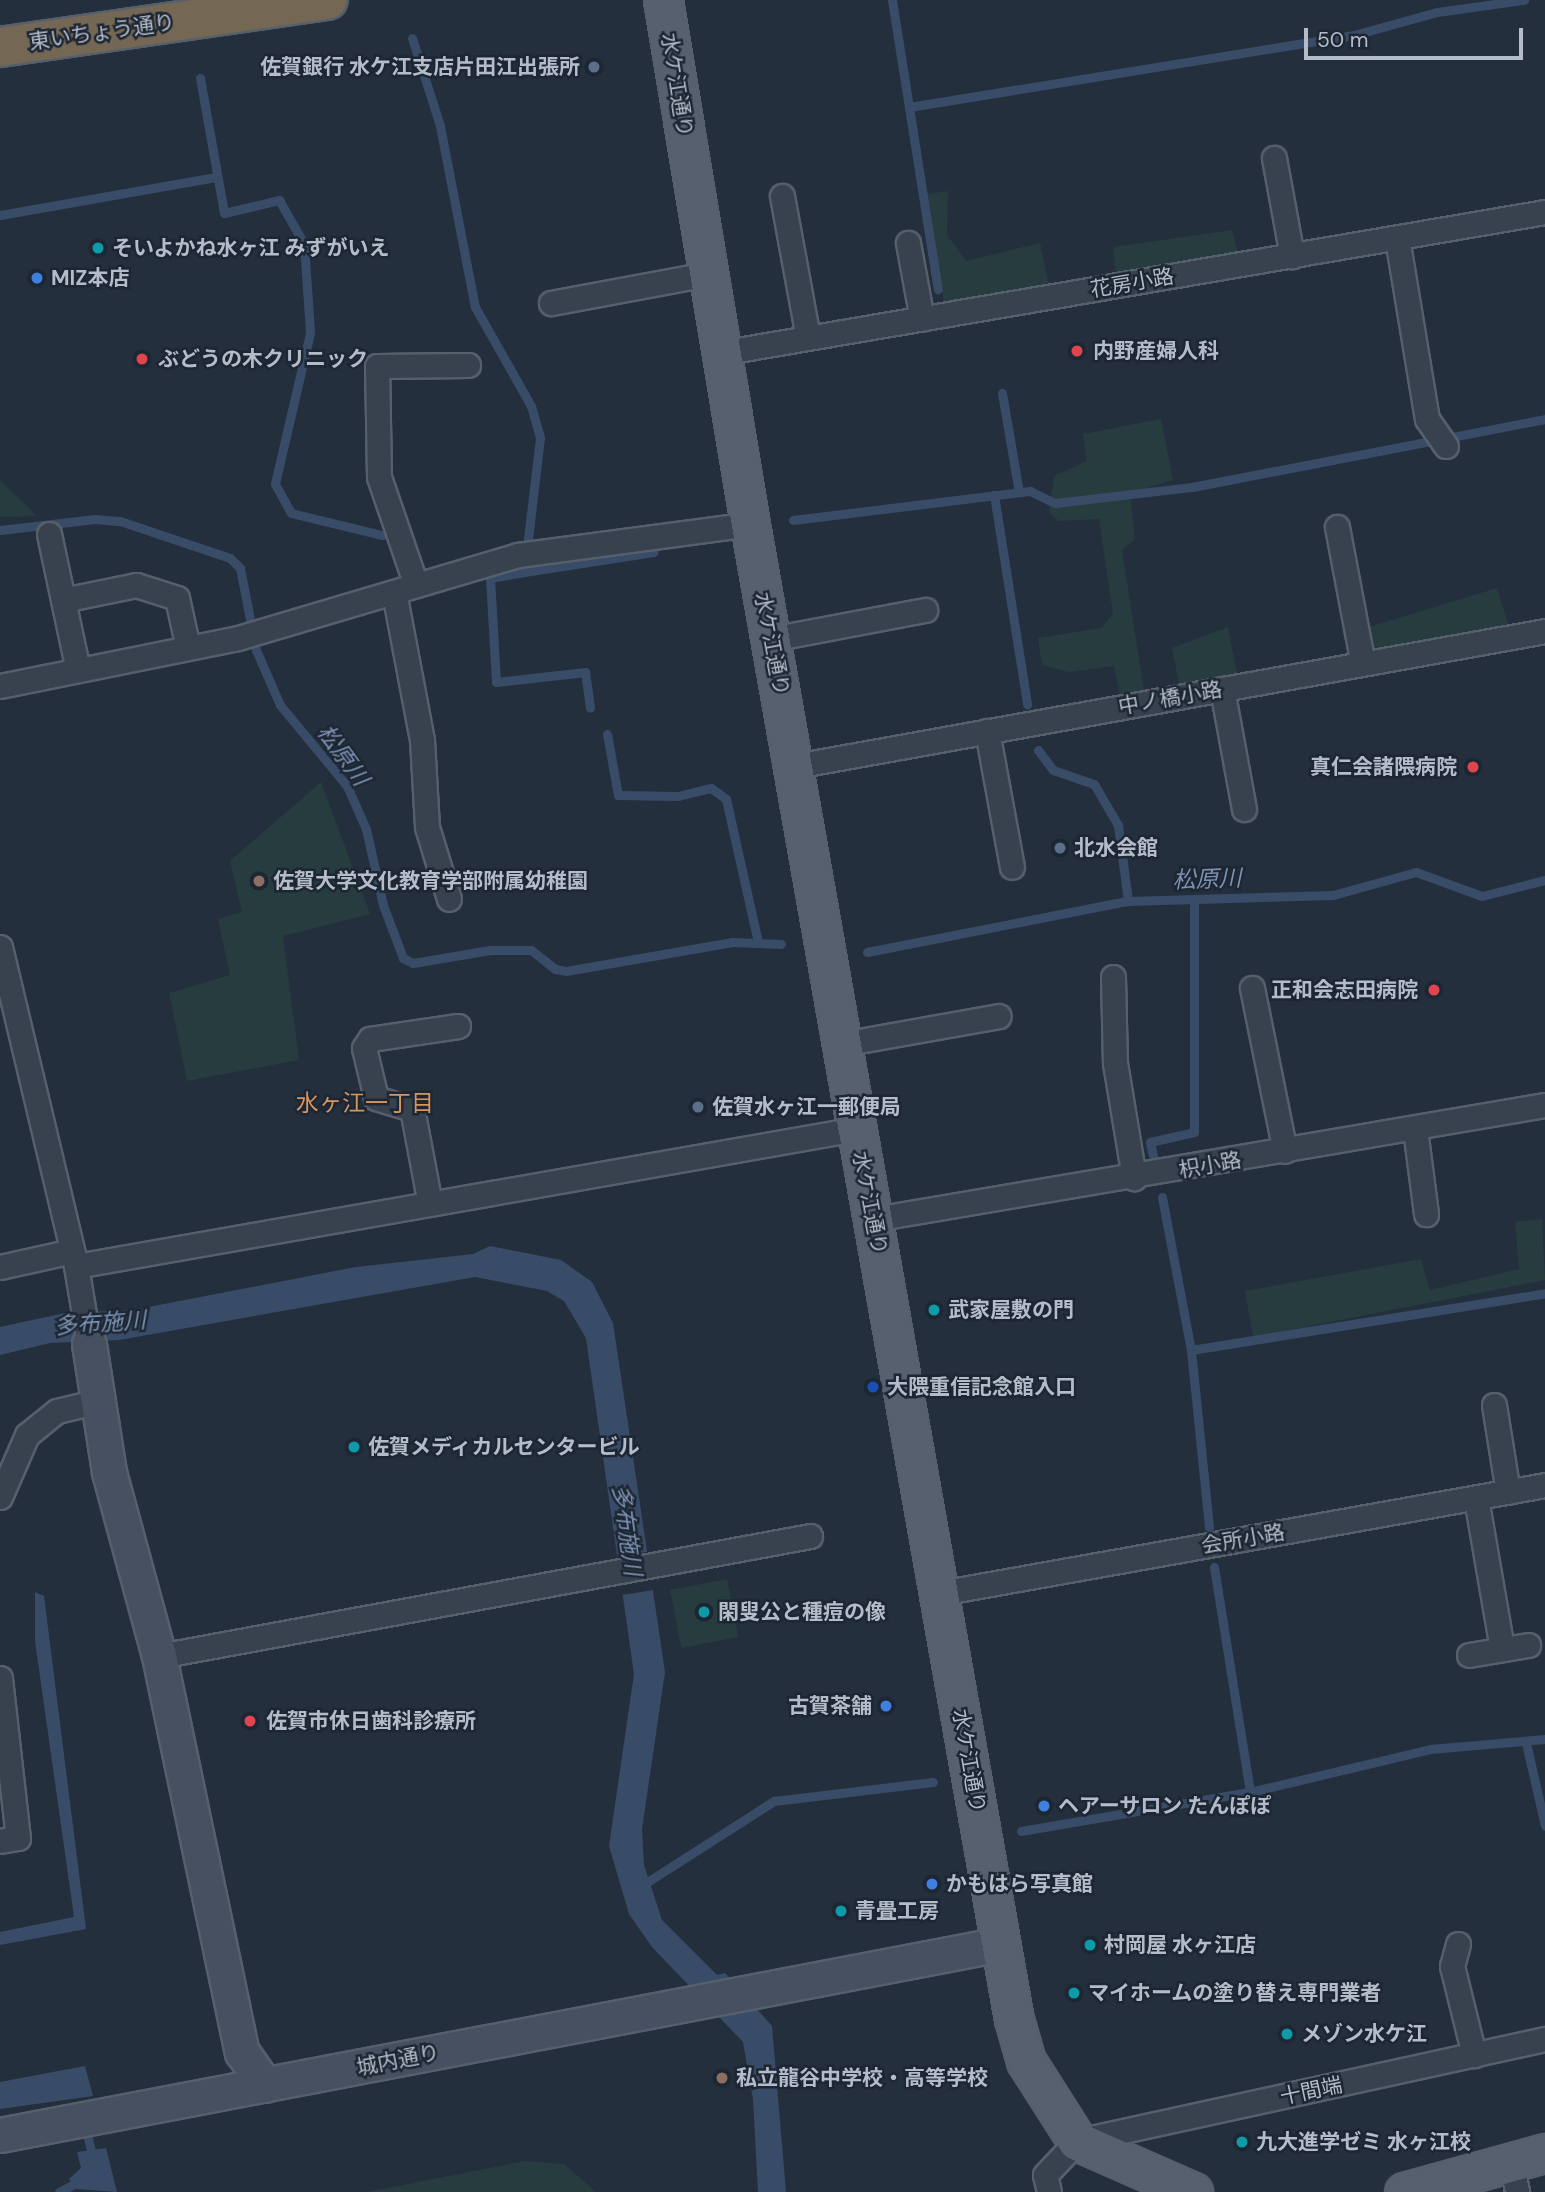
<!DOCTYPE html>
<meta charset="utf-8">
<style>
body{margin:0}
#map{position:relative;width:1545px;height:2192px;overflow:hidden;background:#242f3e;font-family:"DM Sans","Noto Sans JP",sans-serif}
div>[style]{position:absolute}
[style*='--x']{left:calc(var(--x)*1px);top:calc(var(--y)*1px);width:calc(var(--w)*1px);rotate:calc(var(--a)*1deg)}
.green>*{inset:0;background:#263c3f;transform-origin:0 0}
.water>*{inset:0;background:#394c67}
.pier>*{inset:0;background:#242f3e;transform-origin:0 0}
.stream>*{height:9px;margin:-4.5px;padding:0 4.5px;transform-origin:4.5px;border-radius:4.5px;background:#394c67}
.roads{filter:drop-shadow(2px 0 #565f6c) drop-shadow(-2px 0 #565f6c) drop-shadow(0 2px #565f6c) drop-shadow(0 -2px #565f6c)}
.street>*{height:23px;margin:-11.5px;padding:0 11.5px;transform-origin:11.5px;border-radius:11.5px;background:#38414e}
.secondary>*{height:33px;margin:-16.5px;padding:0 16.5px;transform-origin:16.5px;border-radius:16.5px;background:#465061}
.primary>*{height:37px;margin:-18.5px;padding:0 18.5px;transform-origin:18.5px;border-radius:18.5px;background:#56606e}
.highway>*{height:38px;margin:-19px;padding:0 19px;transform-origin:19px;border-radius:19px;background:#746855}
.dots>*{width:19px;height:19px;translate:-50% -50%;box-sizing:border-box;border:4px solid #1d2633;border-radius:50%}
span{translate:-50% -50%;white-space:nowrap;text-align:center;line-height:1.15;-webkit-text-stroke:5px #1d2633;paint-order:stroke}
.street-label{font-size:21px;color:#b4bcc9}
.poi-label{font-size:21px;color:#b4bcc9;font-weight:700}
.right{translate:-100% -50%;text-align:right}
.left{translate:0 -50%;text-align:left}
.water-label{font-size:23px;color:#7c92b1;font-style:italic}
.neighbourhood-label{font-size:23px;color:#d59563}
.scale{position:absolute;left:1304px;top:28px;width:219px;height:32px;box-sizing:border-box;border:4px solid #b4bcc9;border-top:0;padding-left:9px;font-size:21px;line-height:24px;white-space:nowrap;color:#b4bcc9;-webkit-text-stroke:5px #1d2633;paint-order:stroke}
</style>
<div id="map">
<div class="green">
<div style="clip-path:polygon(948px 191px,947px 235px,966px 261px,1040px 243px,1049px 285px,944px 303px,928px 194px)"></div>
<div style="clip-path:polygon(1232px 230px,1238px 253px,1116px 274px,1113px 247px)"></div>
<div style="clip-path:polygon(1161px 419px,1173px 480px,1130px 493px,1135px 539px,1122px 550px,1144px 691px,1120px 695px,1114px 666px,1069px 672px,1042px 665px,1038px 638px,1101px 628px,1113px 614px,1099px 519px,1059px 521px,1049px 512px,1054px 476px,1087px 461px,1083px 434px)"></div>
<div style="clip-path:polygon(0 480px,37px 516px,0 517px)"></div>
<div style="left:1497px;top:588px;width:38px;height:138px;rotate:73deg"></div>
<div style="clip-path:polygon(1228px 627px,1237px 674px,1179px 684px,1172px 648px)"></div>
<div style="clip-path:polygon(321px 782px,370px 914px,283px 936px,299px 1060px,187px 1081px,169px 993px,230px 975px,218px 919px,242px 912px,230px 861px)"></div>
<div style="clip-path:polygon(1542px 1219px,1545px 1280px,1253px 1337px,1245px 1291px,1421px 1259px,1430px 1290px,1519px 1269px,1515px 1222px)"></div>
<div style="left:727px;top:1579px;width:59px;height:58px;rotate:79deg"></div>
<div style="clip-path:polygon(525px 2161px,564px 2164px,596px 2192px,367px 2192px)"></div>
</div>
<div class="water">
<div style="clip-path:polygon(490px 1246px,561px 1260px,592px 1282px,613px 1323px,665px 1672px,642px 1829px,644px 1865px,662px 1920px,717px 1975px,725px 1973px,772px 2026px,786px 2192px,758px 2192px,753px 2099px,743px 2042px,652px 1947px,629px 1914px,609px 1846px,634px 1674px,586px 1338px,564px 1301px,547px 1291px,475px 1277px,119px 1340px,50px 1343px,0 1355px,0 1327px,65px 1313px,133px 1310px,356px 1267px,473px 1254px)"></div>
<div style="clip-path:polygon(35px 1592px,44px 1596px,86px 1929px,0 1945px,0 1932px,74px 1917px,35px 1641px)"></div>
<div style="clip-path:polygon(85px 2066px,93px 2096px,0 2109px,0 2082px)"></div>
<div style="clip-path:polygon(106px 2148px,117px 2192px,76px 2189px,69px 2179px,81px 2168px,77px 2152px)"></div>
</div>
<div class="pier">
<div style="left:651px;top:1551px;width:39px;height:37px;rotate:81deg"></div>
</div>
<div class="stream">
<div style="--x:892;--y:0;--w:293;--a:81"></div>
<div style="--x:412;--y:38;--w:92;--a:72.3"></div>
<div style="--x:440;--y:126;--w:184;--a:79.1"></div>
<div style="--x:475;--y:307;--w:114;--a:60.5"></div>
<div style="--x:531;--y:406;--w:33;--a:74"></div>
<div style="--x:540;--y:438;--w:135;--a:96.8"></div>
<div style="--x:524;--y:572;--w:131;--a:-8.8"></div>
<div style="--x:200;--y:78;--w:137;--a:79.9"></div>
<div style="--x:224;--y:213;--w:57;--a:-13.3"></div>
<div style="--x:279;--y:200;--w:51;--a:60.4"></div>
<div style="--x:304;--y:244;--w:89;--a:86.1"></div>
<div style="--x:310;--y:333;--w:155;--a:103.1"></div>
<div style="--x:275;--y:484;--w:33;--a:61"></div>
<div style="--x:291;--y:513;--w:94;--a:13.6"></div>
<div style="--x:909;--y:107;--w:451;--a:-9.2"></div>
<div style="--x:1354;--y:35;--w:86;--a:-15.5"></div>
<div style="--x:1437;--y:12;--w:88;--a:-7.9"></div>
<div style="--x:0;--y:215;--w:219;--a:-10"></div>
<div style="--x:1002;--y:393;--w:100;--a:80.3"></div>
<div style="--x:994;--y:495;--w:212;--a:81"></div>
<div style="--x:793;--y:520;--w:239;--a:-7"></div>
<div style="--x:1030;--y:491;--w:28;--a:26"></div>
<div style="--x:1055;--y:503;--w:138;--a:-6.7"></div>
<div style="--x:1192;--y:487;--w:359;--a:-10.9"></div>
<div style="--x:0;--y:530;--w:96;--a:-6.6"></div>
<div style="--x:95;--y:519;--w:25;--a:5"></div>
<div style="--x:120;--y:521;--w:116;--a:18.6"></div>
<div style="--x:230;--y:558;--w:14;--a:45"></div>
<div style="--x:240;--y:568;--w:84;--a:79"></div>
<div style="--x:256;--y:650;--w:60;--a:66.4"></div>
<div style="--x:280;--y:705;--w:105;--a:50.4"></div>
<div style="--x:347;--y:786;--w:47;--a:66.2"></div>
<div style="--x:366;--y:829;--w:78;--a:77.4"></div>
<div style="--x:383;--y:905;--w:57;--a:69.3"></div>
<div style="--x:403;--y:958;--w:11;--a:27"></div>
<div style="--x:413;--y:963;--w:78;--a:-9.6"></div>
<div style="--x:490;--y:950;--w:41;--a:0"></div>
<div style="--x:531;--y:950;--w:31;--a:38"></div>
<div style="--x:555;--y:969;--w:11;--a:10"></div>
<div style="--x:566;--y:971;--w:169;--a:-9.9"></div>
<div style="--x:733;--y:942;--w:48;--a:2.4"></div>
<div style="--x:524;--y:572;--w:35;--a:170"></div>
<div style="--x:490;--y:578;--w:104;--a:86.7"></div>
<div style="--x:496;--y:682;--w:90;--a:-6.4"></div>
<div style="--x:585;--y:672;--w:36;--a:82"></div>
<div style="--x:607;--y:734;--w:62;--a:79.8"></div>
<div style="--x:618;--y:795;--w:60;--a:1"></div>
<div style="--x:678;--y:796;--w:34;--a:-14"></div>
<div style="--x:711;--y:788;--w:19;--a:36"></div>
<div style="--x:726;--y:799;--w:147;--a:77.4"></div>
<div style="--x:1038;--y:750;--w:25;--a:53"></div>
<div style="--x:1053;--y:770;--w:43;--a:18.9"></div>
<div style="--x:1094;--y:784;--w:48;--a:59.7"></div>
<div style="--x:1118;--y:825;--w:77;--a:82.5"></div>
<div style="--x:867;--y:952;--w:266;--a:-11.1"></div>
<div style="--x:1128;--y:901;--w:205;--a:-1.7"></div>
<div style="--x:1333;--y:895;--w:86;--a:-15.5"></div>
<div style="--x:1416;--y:872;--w:70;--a:20"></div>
<div style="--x:1482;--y:896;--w:65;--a:-14.3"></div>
<div style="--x:1153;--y:1156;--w:14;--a:-102"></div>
<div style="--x:1150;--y:1142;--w:45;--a:-12.8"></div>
<div style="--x:1194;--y:1132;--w:231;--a:-90"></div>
<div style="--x:1162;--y:1197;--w:156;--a:79.3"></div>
<div style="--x:1191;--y:1350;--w:178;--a:84.2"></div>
<div style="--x:1191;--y:1350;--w:359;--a:-9.1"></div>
<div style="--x:1214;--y:1567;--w:228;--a:80.9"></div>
<div style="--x:1526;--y:1743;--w:85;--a:77.1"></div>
<div style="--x:1021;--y:1831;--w:232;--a:-9.7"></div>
<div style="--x:1250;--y:1792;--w:185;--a:-13.4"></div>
<div style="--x:1430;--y:1749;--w:115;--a:-5"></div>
<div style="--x:641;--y:1886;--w:158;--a:-32.6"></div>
<div style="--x:774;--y:1801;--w:160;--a:-6.8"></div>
<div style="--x:85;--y:2125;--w:35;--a:77"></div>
<div style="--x:59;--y:2192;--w:26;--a:-28"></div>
</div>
<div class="roads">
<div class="street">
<div style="--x:1274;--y:158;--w:100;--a:79.6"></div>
<div style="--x:782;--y:196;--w:144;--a:79.6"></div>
<div style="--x:1397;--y:238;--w:183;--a:80.6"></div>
<div style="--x:1427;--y:419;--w:33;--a:55"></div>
<div style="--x:908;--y:243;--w:77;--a:79.6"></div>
<div style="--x:551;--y:303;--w:159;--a:-10.5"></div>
<div style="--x:720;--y:353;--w:837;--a:-9.7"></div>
<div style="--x:1337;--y:527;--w:139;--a:79.3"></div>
<div style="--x:49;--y:534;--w:139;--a:78"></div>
<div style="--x:416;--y:585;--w:114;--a:-108.9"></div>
<div style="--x:379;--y:477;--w:111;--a:-91"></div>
<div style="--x:377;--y:366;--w:91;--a:-0.6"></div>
<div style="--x:394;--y:592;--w:151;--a:79.3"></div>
<div style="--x:422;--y:740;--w:87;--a:86.7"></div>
<div style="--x:427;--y:827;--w:75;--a:73"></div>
<div style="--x:63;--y:600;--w:75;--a:-11.6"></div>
<div style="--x:136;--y:585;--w:43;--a:17.6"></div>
<div style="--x:177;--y:598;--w:51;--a:77.6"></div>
<div style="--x:771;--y:639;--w:157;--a:-10.7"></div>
<div style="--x:0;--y:686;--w:243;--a:-11.4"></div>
<div style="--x:238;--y:638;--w:292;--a:-16.5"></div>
<div style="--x:518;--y:555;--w:234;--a:-7.6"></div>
<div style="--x:1222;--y:689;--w:122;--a:79.6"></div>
<div style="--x:987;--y:731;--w:138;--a:79.6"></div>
<div style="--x:795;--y:766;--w:762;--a:-10.2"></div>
<div style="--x:0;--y:947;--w:328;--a:76.6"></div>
<div style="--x:76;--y:1266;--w:79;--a:80.5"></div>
<div style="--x:1113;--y:977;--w:86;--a:88.7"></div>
<div style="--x:1115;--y:1063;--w:117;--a:80.6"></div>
<div style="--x:1252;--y:988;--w:166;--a:78.6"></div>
<div style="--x:842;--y:1044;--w:159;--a:-10.1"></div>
<div style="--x:1415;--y:1129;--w:86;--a:82.6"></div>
<div style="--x:430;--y:1204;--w:97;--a:-100.7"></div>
<div style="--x:412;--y:1109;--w:38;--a:-163"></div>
<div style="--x:376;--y:1098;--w:51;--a:-103.5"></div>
<div style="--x:364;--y:1048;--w:11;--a:-56"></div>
<div style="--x:370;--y:1039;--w:89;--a:-8.4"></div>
<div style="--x:874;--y:1219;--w:681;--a:-9.64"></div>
<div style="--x:76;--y:1266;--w:792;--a:-9.96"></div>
<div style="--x:0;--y:1267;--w:74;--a:-12.5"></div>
<div style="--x:1494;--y:1405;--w:88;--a:80.9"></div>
<div style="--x:0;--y:1497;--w:68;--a:-66.5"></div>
<div style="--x:27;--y:1435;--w:38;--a:-39"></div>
<div style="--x:57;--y:1411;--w:42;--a:-13.7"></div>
<div style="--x:1476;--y:1498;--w:153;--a:80.2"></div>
<div style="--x:940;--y:1593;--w:615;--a:-10.12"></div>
<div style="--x:1469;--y:1655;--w:60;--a:-9.6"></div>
<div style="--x:159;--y:1656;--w:662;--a:-10.44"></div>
<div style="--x:0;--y:1678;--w:161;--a:83.6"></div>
<div style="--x:18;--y:1838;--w:18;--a:171"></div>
<div style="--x:1458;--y:1944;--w:23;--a:105"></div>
<div style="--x:1452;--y:1966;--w:92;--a:76.1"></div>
<div style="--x:1511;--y:2160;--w:33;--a:79"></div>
<div style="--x:1049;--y:2192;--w:17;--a:-103"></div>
<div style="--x:1045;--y:2175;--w:47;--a:-46.7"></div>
<div style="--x:1077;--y:2141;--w:479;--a:-12.3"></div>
</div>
<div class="secondary">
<div style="--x:89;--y:1344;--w:130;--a:81.1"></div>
<div style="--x:109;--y:1472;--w:191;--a:74.8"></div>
<div style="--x:159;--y:1656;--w:405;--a:78.2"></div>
<div style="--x:242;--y:2052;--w:40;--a:55.1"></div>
<div style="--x:0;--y:2135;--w:1019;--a:-10.8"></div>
</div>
<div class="primary">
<div style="--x:663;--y:0;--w:531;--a:80.57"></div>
<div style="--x:750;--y:524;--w:1518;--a:79.99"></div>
<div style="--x:1014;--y:2019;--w:44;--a:74.1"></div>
<div style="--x:1026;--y:2061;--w:95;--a:57.5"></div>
<div style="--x:1077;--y:2141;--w:127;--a:23.7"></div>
<div style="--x:1404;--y:2192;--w:146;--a:-15.5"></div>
</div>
<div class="highway">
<div style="--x:0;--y:47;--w:331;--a:-8.2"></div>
</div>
</div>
<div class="dots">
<div style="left:594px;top:67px;background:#5c6f8a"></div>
<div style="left:98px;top:248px;background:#0f9aa8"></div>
<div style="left:37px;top:278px;background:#3f7fe0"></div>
<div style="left:1077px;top:351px;background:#e0444e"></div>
<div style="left:142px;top:359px;background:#e0444e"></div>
<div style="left:1473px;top:767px;background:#e0444e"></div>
<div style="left:1060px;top:848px;background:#5c6f8a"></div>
<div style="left:259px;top:881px;background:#8d6e63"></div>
<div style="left:1434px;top:990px;background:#e0444e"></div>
<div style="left:698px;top:1107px;background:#5c6f8a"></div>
<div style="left:934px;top:1310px;background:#0f9aa8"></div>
<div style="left:873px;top:1387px;background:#1a4fb4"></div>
<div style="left:354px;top:1447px;background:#0f9aa8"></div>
<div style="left:704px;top:1612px;background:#0f9aa8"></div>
<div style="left:886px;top:1706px;background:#3f7fe0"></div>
<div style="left:250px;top:1721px;background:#e0444e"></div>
<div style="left:1044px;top:1806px;background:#3f7fe0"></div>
<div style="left:932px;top:1884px;background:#3f7fe0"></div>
<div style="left:841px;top:1911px;background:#0f9aa8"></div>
<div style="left:1090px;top:1945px;background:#0f9aa8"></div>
<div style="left:1074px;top:1993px;background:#0f9aa8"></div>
<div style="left:1287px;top:2034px;background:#0f9aa8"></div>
<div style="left:722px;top:2078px;background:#8d6e63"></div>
<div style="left:1242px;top:2142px;background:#0f9aa8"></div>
</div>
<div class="street-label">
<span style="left:102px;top:32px;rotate:-8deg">東いちょう通り</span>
<span style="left:677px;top:85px;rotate:81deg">水ケ江通り</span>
<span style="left:1132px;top:283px;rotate:-10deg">花房小路</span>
<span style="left:772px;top:644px;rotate:79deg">水ケ江通り</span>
<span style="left:1170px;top:698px;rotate:-10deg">中ノ橋小路</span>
<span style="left:1210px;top:1165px;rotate:-10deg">枳小路</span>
<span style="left:870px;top:1203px;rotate:79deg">水ケ江通り</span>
<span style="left:1243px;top:1539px;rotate:-10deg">会所小路</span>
<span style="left:969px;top:1761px;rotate:80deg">水ケ江通り</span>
<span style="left:398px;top:2060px;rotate:-11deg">城内通り</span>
<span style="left:1311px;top:2091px;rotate:-12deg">十間端</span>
</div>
<div class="poi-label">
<span class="right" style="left:580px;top:67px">佐賀銀行 水ケ江支店片田江出張所</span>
<span class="left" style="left:112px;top:248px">そいよかね水ヶ江 みずがいえ</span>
<span class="left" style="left:51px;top:278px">MIZ本店</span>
<span class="left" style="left:1093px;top:351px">内野産婦人科</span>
<span class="left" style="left:158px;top:359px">ぶどうの木クリニック</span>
<span class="right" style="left:1457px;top:767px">真仁会諸隈病院</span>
<span class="left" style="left:1074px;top:848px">北水会館</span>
<span class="left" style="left:273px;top:881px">佐賀大学文化教育学部附属幼稚園</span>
<span class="right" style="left:1418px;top:990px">正和会志田病院</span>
<span class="left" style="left:712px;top:1107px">佐賀水ヶ江一郵便局</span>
<span class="left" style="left:948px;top:1310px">武家屋敷の門</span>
<span class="left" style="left:887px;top:1387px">大隈重信記念館入口</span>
<span class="left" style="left:368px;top:1447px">佐賀メディカルセンタービル</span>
<span class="left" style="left:718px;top:1612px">閑叟公と種痘の像</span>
<span class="right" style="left:872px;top:1706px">古賀茶舗</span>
<span class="left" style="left:266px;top:1721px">佐賀市休日歯科診療所</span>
<span class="left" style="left:1058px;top:1806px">ヘアーサロン たんぽぽ</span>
<span class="left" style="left:946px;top:1884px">かもはら写真館</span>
<span class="left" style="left:855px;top:1911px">青畳工房</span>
<span class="left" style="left:1104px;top:1945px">村岡屋 水ヶ江店</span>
<span class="left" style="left:1088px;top:1993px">マイホームの塗り替え専門業者</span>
<span class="left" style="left:1301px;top:2034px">メゾン水ケ江</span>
<span class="left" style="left:736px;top:2078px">私立龍谷中学校・高等学校</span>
<span class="left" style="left:1256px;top:2142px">九大進学ゼミ 水ヶ江校</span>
</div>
<div class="water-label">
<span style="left:343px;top:755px;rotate:54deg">松原川</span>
<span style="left:1207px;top:879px;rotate:-2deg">松原川</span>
<span style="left:100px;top:1323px;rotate:-4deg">多布施川</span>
<span style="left:627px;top:1530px;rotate:82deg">多布施川</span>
</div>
<div class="neighbourhood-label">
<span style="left:365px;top:1103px">水ヶ江一丁目</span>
</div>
<div class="scale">50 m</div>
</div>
